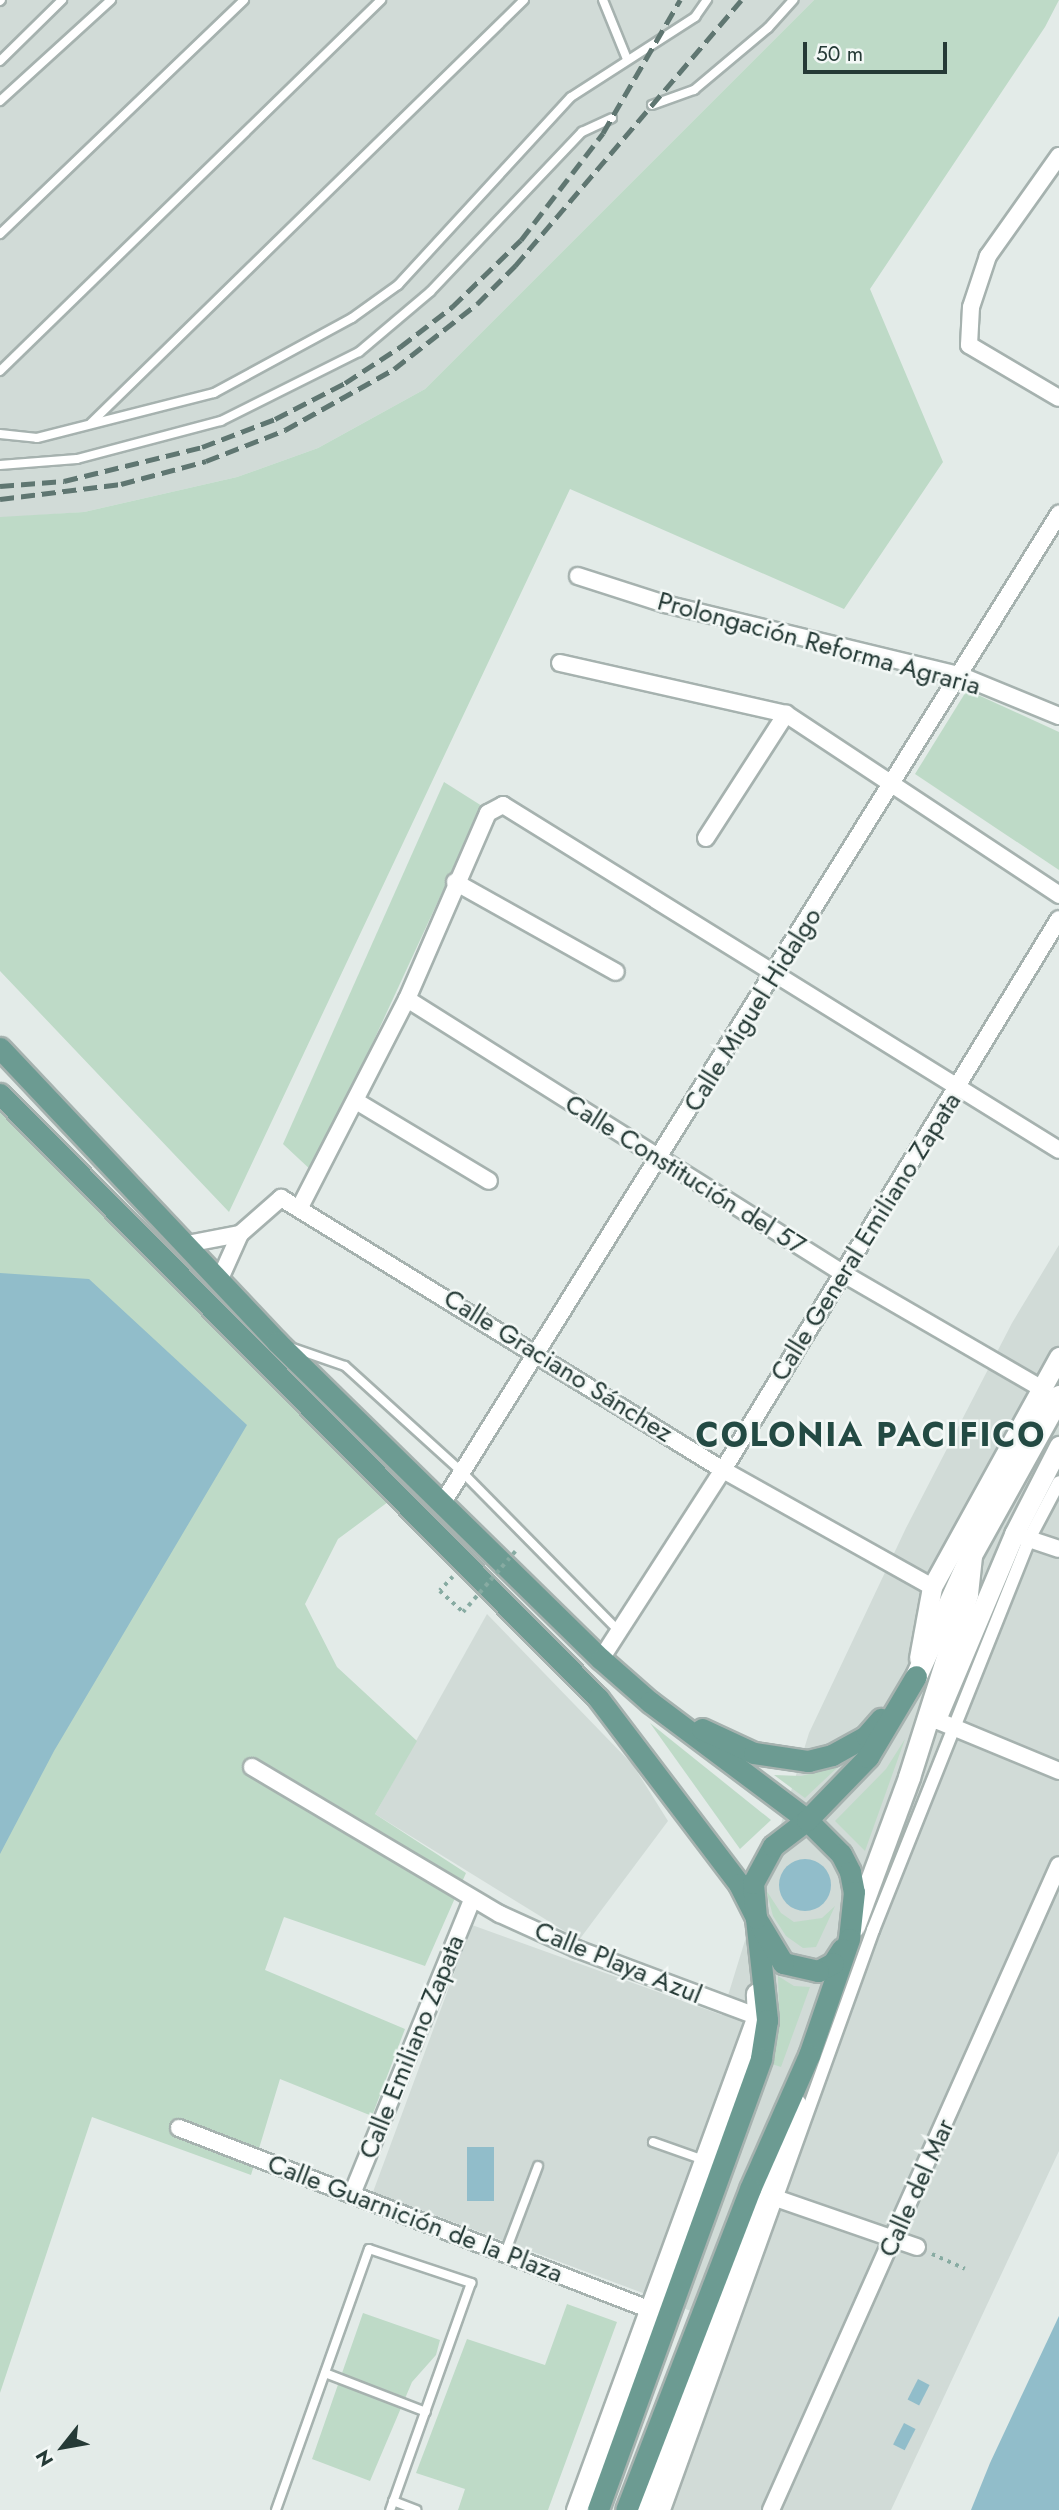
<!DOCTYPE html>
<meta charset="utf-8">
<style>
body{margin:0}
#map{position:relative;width:1059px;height:2510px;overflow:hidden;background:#e3ebe8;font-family:Jost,sans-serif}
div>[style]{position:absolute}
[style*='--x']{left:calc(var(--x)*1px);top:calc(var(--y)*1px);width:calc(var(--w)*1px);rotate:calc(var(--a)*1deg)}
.built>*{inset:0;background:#d1dbd7}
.green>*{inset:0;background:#bedac7}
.water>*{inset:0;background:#91bdca;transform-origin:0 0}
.round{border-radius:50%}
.path>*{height:3.5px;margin-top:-1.75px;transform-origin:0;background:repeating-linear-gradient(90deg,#87aba2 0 3.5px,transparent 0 8.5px)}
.roads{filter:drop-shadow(2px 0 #a6b2af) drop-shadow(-2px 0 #a6b2af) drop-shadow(0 2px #a6b2af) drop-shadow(0 -2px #a6b2af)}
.service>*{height:8px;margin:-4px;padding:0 4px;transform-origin:4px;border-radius:4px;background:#fff}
.pedestrian>*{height:12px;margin:-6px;padding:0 6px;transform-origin:6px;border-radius:6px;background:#fff}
.minor>*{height:16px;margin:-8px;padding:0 8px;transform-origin:8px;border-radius:8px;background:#fff}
.tertiary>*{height:19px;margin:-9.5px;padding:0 9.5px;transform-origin:9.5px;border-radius:9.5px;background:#fff}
.secondary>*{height:21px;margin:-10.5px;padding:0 10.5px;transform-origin:10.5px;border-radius:10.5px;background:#fff}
.primary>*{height:21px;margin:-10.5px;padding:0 10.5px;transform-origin:10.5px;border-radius:10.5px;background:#6c9b92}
.rail>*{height:5px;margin-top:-2.5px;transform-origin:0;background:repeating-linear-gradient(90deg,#5f7671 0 14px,transparent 0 21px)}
.path-bridge>*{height:3.5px;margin-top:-1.75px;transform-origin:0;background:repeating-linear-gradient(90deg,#87aba2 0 3.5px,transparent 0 8.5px)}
span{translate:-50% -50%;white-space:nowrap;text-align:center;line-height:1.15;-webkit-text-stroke:5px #f3f8f6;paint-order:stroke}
.street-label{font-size:26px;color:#253a36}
.district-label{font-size:33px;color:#234a43;font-weight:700;letter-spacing:2px}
.north{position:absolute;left:28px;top:2412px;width:70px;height:70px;-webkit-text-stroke:5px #f3f8f6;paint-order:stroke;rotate:239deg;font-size:19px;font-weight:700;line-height:28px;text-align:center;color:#253a36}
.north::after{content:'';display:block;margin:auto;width:24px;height:32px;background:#253a36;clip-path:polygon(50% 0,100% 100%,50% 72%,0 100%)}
.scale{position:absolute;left:803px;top:42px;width:144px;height:32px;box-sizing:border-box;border:4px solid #253a36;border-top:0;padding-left:9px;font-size:21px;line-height:24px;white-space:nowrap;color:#253a36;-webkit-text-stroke:5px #f3f8f6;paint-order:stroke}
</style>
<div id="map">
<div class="built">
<div style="clip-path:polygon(0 0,814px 0,425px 389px,318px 448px,237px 477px,84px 512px,12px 517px,0 517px)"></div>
<div style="clip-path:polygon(1059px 1245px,1059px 2151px,891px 2510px,643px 2510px,715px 2320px,373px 2192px,472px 1925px,722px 2015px,809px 1733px,906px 1528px,1012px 1323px)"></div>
<div style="clip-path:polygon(487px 1614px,633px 1765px,668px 1821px,579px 1940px,375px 1814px)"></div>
</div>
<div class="green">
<div style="clip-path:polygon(814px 0,1059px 0,1045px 27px,870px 289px,943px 462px,844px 609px,570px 489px,229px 1212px,0 971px,0 517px,84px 512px,237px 477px,318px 448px,425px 389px)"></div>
<div style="clip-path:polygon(967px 690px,1059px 732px,1059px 870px,915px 774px)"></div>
<div style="clip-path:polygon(444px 782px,482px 806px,313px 1172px,283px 1144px)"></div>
<div style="clip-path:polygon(0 1108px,388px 1502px,338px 1539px,305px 1604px,337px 1667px,417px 1741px,375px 1814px,466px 1873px,425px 1966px,284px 1917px,265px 1970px,405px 2029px,372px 2116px,280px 2079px,251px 2175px,92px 2117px,0 2393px)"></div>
<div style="clip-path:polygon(650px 1723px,771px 1820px,740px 1849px)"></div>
<div style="clip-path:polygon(905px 1739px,865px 1851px,835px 1821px,886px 1769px)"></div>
<div style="clip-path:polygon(838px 1767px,805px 1798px,774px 1775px,801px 1776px)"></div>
<div style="clip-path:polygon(766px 1890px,781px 1913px,794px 1922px,822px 1918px,835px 1906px,816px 1947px,803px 1948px,786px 1936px,773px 1916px)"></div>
<div style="clip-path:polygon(778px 1976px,794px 1986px,810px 1987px,781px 2067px,772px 2064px,779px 2010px)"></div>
<div style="clip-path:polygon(567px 2304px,617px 2322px,548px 2510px,458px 2510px,465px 2489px,416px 2473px,467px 2339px,545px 2365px)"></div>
<div style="clip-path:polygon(363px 2313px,440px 2340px,436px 2355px,412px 2382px,370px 2481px,312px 2459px)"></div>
</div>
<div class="water">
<div style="clip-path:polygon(0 1273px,89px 1279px,247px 1425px,54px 1751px,0 1854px)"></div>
<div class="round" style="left:779px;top:1859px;width:52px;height:52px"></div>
<div style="left:467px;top:2147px;width:27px;height:54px"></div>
<div style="clip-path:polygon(1059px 2316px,1059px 2510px,971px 2510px,990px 2463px)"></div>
<div style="left:918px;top:2379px;width:13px;height:23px;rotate:27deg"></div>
<div style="left:904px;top:2423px;width:13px;height:24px;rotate:27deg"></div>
</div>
<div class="path">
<div style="--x:453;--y:1577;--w:19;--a:133"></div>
<div style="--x:440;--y:1591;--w:31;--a:42"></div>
<div style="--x:932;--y:2254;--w:36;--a:24"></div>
</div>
<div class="roads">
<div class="service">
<div style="--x:603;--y:0;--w:64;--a:67.9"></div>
<div style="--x:0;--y:1;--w:1;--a:-45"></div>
<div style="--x:0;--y:61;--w:87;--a:-44.5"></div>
<div style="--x:0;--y:101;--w:150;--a:-42.3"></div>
<div style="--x:652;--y:105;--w:45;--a:-19.7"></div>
<div style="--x:694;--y:90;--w:97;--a:-40"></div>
<div style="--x:768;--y:28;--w:38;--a:-48"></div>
<div style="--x:0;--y:234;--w:338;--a:-43.8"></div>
<div style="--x:0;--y:371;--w:532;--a:-44.24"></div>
<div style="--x:91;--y:423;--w:605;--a:-44.33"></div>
<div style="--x:0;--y:434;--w:37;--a:6"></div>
<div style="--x:37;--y:438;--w:183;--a:-14.3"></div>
<div style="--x:214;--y:393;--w:157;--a:-28.5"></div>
<div style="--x:352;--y:318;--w:57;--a:-35.7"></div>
<div style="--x:398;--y:285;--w:255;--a:-47.4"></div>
<div style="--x:571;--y:97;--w:148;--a:-32.8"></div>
<div style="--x:695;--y:17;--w:21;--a:-55"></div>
<div style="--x:0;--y:465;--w:77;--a:-4.5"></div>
<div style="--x:77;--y:459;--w:149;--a:-14.8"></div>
<div style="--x:221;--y:421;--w:154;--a:-26.6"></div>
<div style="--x:359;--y:352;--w:93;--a:-40.2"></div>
<div style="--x:430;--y:292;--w:221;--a:-46.5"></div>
<div style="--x:582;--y:132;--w:33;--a:-25"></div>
<div style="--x:290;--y:1347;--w:58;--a:19.1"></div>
<div style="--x:345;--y:1366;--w:159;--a:42.2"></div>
<div style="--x:463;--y:1473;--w:221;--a:45.4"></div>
<div style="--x:653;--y:2142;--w:54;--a:19.4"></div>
<div style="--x:505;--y:2253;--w:93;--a:-69.2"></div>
<div style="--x:325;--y:2373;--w:108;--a:21.1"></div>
<div style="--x:393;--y:2501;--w:25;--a:21"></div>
<div style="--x:276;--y:2510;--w:277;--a:-70.4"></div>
<div style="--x:369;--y:2249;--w:108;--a:18.4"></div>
<div style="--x:471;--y:2283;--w:241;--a:109.6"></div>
</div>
<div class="pedestrian">
<div style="--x:664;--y:2510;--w:617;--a:-70.18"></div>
<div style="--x:873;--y:1930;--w:421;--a:-68.2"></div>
<div style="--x:1029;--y:1539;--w:64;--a:-62.2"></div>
</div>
<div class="minor">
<div style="--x:1059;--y:156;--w:123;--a:125.4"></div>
<div style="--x:988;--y:256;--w:54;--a:108.4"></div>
<div style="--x:971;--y:307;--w:38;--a:93"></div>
<div style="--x:969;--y:345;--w:104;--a:30.5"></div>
<div style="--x:578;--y:576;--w:91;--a:17.8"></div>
<div style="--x:665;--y:604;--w:302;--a:13.6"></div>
<div style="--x:959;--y:675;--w:108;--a:22.3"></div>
<div style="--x:560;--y:663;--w:232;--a:12.7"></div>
<div style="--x:786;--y:714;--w:328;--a:33.5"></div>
<div style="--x:706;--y:838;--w:148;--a:-57.2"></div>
<div style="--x:455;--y:882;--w:184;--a:29.2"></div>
<div style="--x:407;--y:999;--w:516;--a:32.18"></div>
<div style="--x:844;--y:1274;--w:225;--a:30.1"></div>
<div style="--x:356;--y:1101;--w:155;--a:31"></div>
<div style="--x:300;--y:1207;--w:234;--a:-62.8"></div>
<div style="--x:407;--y:999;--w:203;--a:-66.5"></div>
<div style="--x:488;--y:813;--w:17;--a:-28"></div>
<div style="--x:503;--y:805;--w:654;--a:31.82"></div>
<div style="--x:187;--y:1244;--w:54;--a:-10.7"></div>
<div style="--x:240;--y:1234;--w:55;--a:-41.3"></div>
<div style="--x:281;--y:1198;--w:519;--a:31.61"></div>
<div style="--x:723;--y:1470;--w:240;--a:29.2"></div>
<div style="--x:219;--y:1281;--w:51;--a:-65.9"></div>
<div style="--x:442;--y:1504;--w:1167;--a:-58.07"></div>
<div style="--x:1014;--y:1534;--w:47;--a:18.4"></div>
<div style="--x:601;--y:1659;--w:225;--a:-57.2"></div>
<div style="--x:723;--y:1470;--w:645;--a:-58.63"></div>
<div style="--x:936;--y:1720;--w:133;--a:22.5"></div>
<div style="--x:252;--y:1767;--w:288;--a:30.7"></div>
<div style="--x:500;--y:1914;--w:85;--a:24.4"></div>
<div style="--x:577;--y:1949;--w:203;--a:20.5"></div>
<div style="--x:179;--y:2128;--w:506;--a:21.09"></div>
<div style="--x:761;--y:2193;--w:165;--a:19.1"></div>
<div style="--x:352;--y:2194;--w:318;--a:-67.8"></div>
<div style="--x:771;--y:2510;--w:706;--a:-65.94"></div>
</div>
<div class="tertiary">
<div style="--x:919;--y:1658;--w:72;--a:-79.6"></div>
<div style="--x:932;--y:1587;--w:263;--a:-61.1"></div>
<div style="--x:936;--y:1719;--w:201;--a:-67.1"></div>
<div style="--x:1014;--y:1534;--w:99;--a:-62.9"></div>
</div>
<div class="secondary">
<div style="--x:916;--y:1676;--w:133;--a:-65.6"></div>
<div style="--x:971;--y:1555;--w:182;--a:-61"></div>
<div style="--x:854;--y:1926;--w:159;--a:-69.7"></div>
<div style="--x:909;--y:1777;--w:192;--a:-72.4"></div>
<div style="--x:967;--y:1594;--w:39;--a:-84"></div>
<div style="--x:577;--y:2510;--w:526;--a:-69.88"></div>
<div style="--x:758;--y:2016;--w:22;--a:-93"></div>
<div style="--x:648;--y:2510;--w:337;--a:-69"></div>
<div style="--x:769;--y:2195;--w:95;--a:-74.1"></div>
</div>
<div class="primary">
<div style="--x:0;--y:1048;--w:404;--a:46.7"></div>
<div style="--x:277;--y:1342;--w:453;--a:44.4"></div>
<div style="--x:601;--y:1659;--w:65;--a:41.3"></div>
<div style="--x:650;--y:1702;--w:196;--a:36.9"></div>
<div style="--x:807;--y:1820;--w:48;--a:45"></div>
<div style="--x:841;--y:1854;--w:20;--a:63"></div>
<div style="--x:850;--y:1872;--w:20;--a:79"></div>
<div style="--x:854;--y:1892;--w:47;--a:96.1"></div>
<div style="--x:849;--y:1939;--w:123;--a:109"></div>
<div style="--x:809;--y:2055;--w:146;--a:113.8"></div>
<div style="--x:750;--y:2189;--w:344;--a:111.1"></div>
<div style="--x:0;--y:1094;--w:850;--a:45.29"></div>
<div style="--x:598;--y:1698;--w:233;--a:52.8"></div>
<div style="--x:739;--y:1884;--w:38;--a:63"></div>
<div style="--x:756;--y:1918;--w:103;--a:83.8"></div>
<div style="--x:767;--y:2020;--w:39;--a:99"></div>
<div style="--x:761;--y:2059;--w:480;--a:109.9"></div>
<div style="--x:702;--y:1729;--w:57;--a:24.8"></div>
<div style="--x:754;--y:1753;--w:55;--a:8.4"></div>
<div style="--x:808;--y:1761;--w:25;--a:-14"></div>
<div style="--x:832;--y:1755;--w:39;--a:-29"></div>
<div style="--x:866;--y:1736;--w:23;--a:-49"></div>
<div style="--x:842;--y:1949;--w:17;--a:123"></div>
<div style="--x:833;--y:1963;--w:17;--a:152"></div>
<div style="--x:818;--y:1971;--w:36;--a:-167"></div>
<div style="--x:783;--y:1963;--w:52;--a:-121"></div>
<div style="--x:756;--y:1918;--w:35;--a:-95"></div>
<div style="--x:753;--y:1883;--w:42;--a:-61.6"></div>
<div style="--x:773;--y:1846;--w:43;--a:-37.4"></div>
<div style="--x:807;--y:1820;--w:88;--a:-45.9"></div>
<div style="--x:868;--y:1757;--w:94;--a:-59.3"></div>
</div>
</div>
<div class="rail">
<div style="--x:0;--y:486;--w:64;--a:-4.5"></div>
<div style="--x:64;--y:481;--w:142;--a:-13.8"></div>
<div style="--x:202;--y:447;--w:78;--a:-21"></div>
<div style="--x:275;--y:419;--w:79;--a:-27.2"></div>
<div style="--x:345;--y:383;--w:66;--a:-33.2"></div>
<div style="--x:400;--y:347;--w:66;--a:-37.6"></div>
<div style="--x:452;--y:307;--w:96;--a:-44.2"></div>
<div style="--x:521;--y:240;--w:135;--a:-52.5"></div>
<div style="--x:603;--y:133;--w:154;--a:-59.9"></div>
<div style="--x:0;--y:499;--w:122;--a:-7.1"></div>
<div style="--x:121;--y:484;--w:88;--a:-15.1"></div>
<div style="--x:206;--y:461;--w:85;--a:-21.4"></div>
<div style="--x:285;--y:430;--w:125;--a:-29.2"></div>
<div style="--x:394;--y:369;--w:105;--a:-38.1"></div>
<div style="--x:477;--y:304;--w:54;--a:-45"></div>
<div style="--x:515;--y:266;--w:349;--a:-49.6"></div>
</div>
<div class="path-bridge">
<div style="--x:463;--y:1612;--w:84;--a:-49.3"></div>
</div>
<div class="street-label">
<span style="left:819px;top:644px;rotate:15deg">Prolongación Reforma Agraria</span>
<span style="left:753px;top:1010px;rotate:-58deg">Calle Miguel Hidalgo</span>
<span style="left:685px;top:1175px;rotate:32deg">Calle Constitución del 57</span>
<span style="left:866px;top:1237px;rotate:-58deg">Calle General Emiliano Zapata</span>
<span style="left:558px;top:1366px;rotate:32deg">Calle Graciano Sánchez</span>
<span style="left:618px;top:1963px;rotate:22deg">Calle Playa Azul</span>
<span style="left:412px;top:2047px;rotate:-68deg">Calle Emiliano Zapata</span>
<span style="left:917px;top:2188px;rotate:-66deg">Calle del Mar</span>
<span style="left:415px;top:2219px;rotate:21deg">Calle Guarnición de la Plaza</span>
</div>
<div class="district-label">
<span style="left:871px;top:1435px">COLONIA PACIFICO</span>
</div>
<div class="north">N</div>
<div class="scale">50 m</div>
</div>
